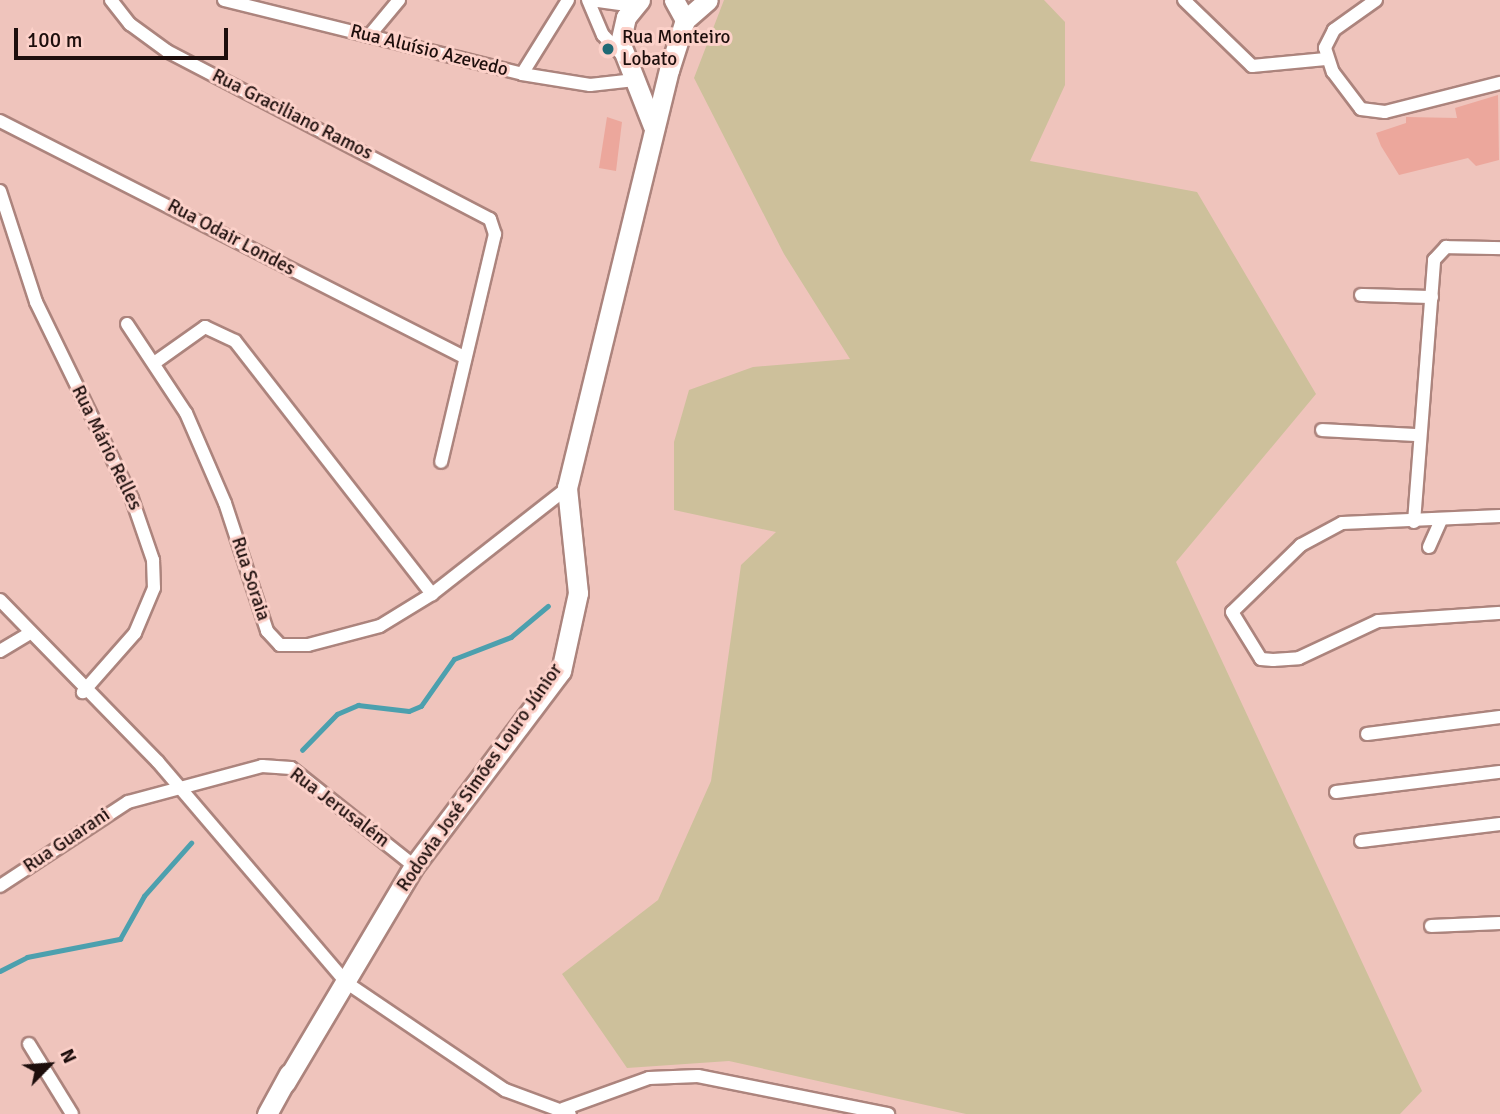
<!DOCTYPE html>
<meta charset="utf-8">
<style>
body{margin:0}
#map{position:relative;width:1500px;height:1114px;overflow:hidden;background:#efc4bc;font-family:Signika,sans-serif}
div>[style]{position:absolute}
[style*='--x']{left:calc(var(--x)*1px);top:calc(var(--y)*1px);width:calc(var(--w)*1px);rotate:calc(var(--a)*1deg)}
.green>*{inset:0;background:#cdc09b}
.stream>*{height:4.5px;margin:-2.25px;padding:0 2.25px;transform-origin:2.25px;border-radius:2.25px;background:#4ca0ae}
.building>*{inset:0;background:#eca79c}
.roads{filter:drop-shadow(2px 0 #ac847d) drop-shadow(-2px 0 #ac847d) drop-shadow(0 2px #ac847d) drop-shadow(0 -2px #ac847d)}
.street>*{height:12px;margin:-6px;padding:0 6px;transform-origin:6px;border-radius:6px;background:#fff}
.primary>*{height:19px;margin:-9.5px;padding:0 9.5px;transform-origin:9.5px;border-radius:9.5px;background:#fff}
.dots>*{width:19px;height:19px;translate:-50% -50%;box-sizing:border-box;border:4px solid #fcd1c9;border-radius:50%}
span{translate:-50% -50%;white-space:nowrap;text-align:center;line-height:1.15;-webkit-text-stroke:6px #fcd1c9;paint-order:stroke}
.poi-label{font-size:19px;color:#1d0e0c}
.left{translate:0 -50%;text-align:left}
.street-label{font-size:19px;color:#1d0e0c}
.north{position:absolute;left:14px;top:1030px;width:70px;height:70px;-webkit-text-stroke:5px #fcd1c9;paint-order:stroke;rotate:65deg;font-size:19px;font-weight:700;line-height:28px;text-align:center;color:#1d0e0c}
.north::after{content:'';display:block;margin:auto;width:24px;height:32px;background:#1d0e0c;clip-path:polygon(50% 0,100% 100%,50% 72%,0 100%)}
.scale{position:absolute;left:14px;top:28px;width:214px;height:32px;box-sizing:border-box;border:4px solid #1d0e0c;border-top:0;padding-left:9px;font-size:21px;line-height:24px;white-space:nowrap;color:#1d0e0c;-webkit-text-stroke:5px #fcd1c9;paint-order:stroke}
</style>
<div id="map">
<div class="green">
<div style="clip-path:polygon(724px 0,1044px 0,1065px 22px,1065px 85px,1030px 161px,1197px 192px,1316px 394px,1176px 562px,1422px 1091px,1400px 1114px,966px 1114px,729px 1061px,627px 1068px,562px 974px,658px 900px,711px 781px,741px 565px,776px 532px,674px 510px,674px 442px,689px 390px,753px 367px,850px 359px,784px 254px,694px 78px)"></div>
</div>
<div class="stream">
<div style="--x:302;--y:750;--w:50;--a:-45.8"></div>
<div style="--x:337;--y:714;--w:23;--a:-23"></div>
<div style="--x:358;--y:705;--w:51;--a:6.7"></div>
<div style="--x:409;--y:711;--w:13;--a:-23"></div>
<div style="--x:421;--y:706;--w:57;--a:-54.9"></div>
<div style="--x:454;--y:659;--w:61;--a:-21.1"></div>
<div style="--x:511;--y:637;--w:48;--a:-40"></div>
<div style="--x:0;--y:971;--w:30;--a:-27"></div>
<div style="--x:27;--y:957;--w:95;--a:-11"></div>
<div style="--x:120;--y:939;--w:49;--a:-60.8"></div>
<div style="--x:144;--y:896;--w:71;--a:-48.4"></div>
</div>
<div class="building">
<div style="clip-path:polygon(1498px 95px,1499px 160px,1476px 166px,1468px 158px,1399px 175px,1381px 146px,1376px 133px,1406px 123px,1406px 117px,1457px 118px,1455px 108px)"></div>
<div style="clip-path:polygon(607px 117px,622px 122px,616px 171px,599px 168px)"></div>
</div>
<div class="roads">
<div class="street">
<div style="--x:111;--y:0;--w:31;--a:52"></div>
<div style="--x:130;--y:24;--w:46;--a:36.1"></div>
<div style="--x:167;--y:51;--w:364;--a:27.5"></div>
<div style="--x:490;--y:219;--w:16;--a:72"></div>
<div style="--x:495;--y:234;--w:234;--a:103.3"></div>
<div style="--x:224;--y:0;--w:307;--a:13.9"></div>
<div style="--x:522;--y:74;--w:69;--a:9.2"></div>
<div style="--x:590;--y:85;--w:45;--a:-6.3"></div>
<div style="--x:588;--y:0;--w:38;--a:67"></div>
<div style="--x:603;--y:35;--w:28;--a:46"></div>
<div style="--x:591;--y:0;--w:42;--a:8.1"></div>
<div style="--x:1184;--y:0;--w:95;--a:44.1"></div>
<div style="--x:1252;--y:66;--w:74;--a:-5.4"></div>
<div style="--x:1376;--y:0;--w:52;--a:144.5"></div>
<div style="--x:1334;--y:30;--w:20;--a:117"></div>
<div style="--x:1325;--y:48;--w:25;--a:72"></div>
<div style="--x:1333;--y:72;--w:46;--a:52.9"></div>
<div style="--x:1361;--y:109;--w:24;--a:7"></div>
<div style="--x:1385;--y:112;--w:119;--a:-14.2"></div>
<div style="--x:369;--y:36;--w:47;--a:-50.2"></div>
<div style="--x:522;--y:74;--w:87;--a:-58.1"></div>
<div style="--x:0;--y:121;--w:518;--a:26.96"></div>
<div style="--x:0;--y:191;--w:117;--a:72"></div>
<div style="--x:36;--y:302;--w:219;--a:64"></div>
<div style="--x:132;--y:499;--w:65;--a:71"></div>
<div style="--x:153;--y:560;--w:28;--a:88"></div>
<div style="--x:154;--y:588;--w:49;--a:112.9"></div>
<div style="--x:135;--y:633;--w:79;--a:131.4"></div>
<div style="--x:1361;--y:295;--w:71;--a:1.6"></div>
<div style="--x:127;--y:324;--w:107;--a:56.5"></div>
<div style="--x:186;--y:413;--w:98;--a:66.6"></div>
<div style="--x:225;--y:503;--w:135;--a:71.8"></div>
<div style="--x:267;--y:631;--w:19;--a:47"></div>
<div style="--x:280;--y:645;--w:28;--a:0"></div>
<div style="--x:308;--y:645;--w:74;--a:-14.8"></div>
<div style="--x:380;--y:626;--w:61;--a:-31.6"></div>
<div style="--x:432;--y:594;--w:172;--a:-38.1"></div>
<div style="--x:157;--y:361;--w:59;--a:-35.3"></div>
<div style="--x:205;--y:327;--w:33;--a:25"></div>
<div style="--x:235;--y:341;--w:321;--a:52.1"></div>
<div style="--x:1322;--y:430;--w:97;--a:3"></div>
<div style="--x:1500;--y:516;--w:158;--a:177.5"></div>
<div style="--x:1342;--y:523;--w:47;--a:151.8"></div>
<div style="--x:1301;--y:545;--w:96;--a:135.8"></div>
<div style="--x:1232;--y:612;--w:55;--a:58.3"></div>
<div style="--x:1261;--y:659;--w:12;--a:5"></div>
<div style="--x:1273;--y:660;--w:26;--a:-4"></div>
<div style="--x:1299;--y:658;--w:87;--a:-25.1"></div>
<div style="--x:1378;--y:621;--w:122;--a:-3.8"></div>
<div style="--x:1414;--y:522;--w:263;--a:-85.6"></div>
<div style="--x:1434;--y:260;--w:18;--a:-47"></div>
<div style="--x:1446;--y:247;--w:54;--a:1.1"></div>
<div style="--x:1429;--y:547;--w:30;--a:-66"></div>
<div style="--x:0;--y:600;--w:226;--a:45.7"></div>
<div style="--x:158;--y:762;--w:291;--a:49.5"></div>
<div style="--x:347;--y:983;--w:191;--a:34.1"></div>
<div style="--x:505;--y:1090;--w:69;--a:20.3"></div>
<div style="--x:0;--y:651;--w:31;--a:-31"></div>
<div style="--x:1367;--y:734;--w:134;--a:-7.3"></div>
<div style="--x:1336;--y:792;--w:165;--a:-7"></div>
<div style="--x:1361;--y:841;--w:140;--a:-7"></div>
<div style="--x:0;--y:886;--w:153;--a:-33.3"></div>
<div style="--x:128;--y:802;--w:139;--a:-15"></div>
<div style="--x:262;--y:766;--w:29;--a:4"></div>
<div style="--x:291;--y:768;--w:157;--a:38.5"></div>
<div style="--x:1431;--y:926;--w:69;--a:-2.5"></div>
<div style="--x:29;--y:1044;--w:82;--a:58.4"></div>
<div style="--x:563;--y:1109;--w:91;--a:-19.8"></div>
<div style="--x:649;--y:1078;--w:49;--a:-2.3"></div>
<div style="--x:698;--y:1076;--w:194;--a:11.3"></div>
</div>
<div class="primary">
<div style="--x:640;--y:0;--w:22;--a:129"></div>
<div style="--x:626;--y:17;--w:26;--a:103"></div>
<div style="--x:620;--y:42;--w:90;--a:68.6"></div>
<div style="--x:674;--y:0;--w:23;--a:61"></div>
<div style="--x:285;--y:1083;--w:252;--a:-59.3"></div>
<div style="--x:414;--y:866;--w:244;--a:-53"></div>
<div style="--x:561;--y:671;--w:80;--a:-77.7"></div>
<div style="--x:578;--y:593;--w:106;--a:-96"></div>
<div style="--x:567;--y:488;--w:430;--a:-76.3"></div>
<div style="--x:669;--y:70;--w:52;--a:-72.3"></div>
<div style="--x:685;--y:20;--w:30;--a:-41"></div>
<div style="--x:267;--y:1114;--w:46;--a:-61.2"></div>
</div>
</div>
<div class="dots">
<div style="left:608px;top:49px;background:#216a75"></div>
</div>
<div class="poi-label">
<span class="left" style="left:622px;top:49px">Rua Monteiro<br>Lobato</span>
</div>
<div class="street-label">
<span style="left:429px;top:51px;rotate:14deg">Rua Aluísio Azevedo</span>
<span style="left:292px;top:115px;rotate:27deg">Rua Graciliano Ramos</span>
<span style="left:231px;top:238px;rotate:28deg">Rua Odair Londes</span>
<span style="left:106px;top:448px;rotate:64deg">Rua Mário Relles</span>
<span style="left:250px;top:579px;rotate:72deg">Rua Soraia</span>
<span style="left:480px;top:778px;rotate:-55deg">Rodovia José Simões Louro Júnior</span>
<span style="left:339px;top:808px;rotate:37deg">Rua Jerusalém</span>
<span style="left:67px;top:841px;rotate:-34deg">Rua Guarani</span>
</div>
<div class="north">N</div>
<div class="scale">100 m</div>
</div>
